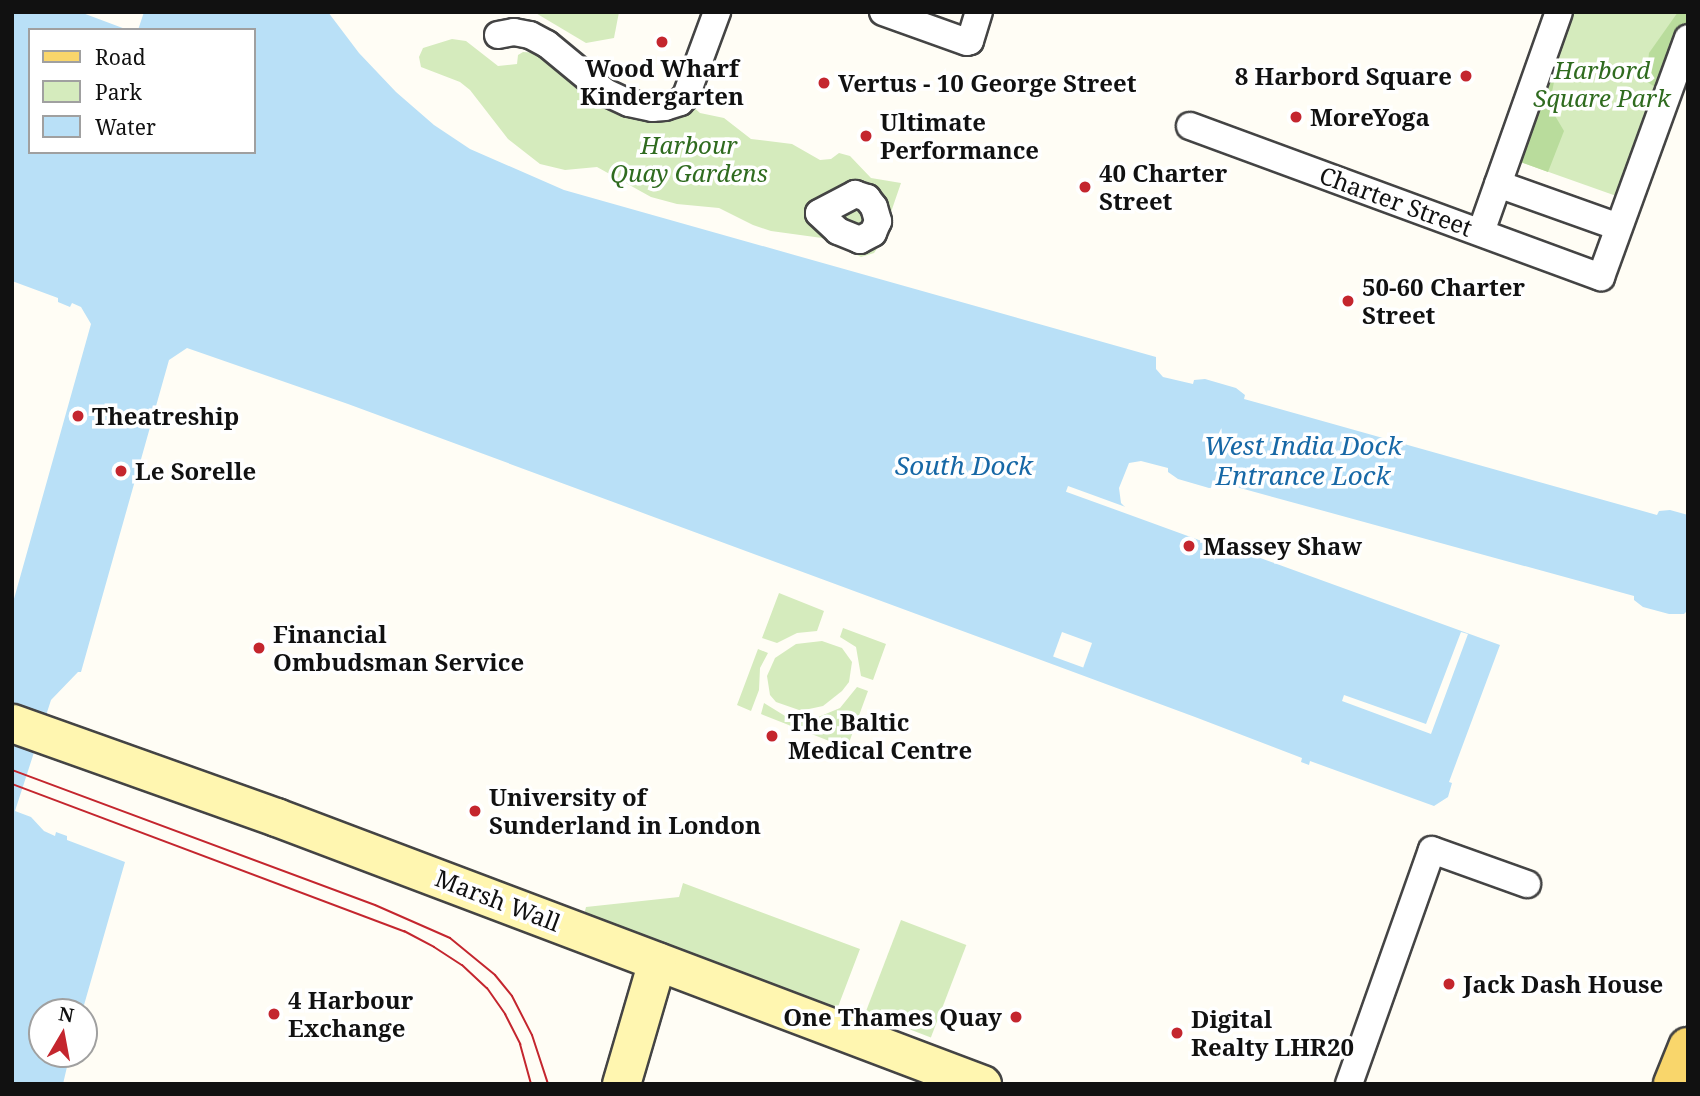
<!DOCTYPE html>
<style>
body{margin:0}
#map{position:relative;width:1700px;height:1096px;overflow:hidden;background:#fffdf5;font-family:"Noto Serif",serif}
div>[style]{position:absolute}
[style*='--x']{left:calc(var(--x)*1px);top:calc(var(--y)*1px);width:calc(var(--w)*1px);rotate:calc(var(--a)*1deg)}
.green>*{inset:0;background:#d5ebbd;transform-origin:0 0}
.forest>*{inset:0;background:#b9dc9c}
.water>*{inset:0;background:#b9e0f7}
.pier>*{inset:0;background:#fffdf5;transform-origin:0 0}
.roads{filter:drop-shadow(2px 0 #444) drop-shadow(-2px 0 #444) drop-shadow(0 2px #444) drop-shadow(0 -2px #444)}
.street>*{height:26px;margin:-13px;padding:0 13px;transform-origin:13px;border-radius:13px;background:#fff}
.secondary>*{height:37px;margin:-18.5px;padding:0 18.5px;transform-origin:18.5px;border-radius:18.5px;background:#fff6b0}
.primary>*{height:38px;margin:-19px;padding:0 19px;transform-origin:19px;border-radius:19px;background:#f9d66b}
.tram>*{height:2px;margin:-1px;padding:0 1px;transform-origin:1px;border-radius:1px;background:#c4262e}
.dots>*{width:19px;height:19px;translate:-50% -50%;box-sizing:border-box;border:4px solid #fff;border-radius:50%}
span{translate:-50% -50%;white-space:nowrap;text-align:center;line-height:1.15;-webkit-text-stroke:7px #fff;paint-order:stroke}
.poi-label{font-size:24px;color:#111;font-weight:700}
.right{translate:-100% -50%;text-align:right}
.left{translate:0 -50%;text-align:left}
.park-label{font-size:24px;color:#2f6b1f;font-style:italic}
.street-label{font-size:24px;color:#111}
.water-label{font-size:26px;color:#1768a6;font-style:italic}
.frame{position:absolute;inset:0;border:14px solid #111;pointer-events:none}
.legend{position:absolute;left:28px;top:28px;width:228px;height:126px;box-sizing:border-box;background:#fff;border:2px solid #a0a0a0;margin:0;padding:9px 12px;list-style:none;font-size:21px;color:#111}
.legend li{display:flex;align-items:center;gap:14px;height:35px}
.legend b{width:35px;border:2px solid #a0a0a0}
.north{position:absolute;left:28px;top:998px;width:70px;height:70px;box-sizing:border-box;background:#fff;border:2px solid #a0a0a0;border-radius:50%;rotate:10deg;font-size:19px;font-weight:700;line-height:28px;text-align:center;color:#111}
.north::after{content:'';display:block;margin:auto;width:24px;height:32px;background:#c4262e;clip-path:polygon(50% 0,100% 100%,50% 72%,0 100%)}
</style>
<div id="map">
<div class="green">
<div style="clip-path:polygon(534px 12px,619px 12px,614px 38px,586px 43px)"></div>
<div style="clip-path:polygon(1567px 12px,1688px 12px,1622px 198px,1515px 160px)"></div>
<div style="clip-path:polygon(452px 39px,466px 41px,498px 66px,517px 64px,518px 55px,523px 52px,542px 53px,579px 82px,690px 104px,700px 113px,724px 118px,751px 139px,792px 144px,820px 160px,831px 159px,839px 153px,850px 156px,871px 178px,901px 183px,880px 244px,874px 253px,861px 257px,822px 238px,771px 231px,753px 225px,719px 208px,677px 204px,651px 197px,597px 167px,565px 170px,540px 164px,508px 139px,470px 90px,460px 82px,421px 67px,419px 57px,423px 48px)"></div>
<div style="clip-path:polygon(779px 593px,824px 611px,817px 631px,797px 633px,777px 643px,762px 638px)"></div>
<div style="clip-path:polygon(843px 628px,886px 644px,873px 680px,861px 676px,856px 647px,840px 637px)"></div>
<div style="clip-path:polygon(822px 641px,842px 648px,852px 662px,849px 682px,842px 691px,823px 706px,809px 709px,799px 710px,776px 702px,770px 695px,767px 676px,775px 658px,796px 644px)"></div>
<div style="clip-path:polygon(758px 649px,768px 653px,760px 668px,759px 690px,751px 711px,737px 705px)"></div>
<div style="clip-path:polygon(857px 687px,868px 691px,847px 748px,761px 714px,764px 703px,790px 719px,816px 718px,840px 708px)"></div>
<div style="clip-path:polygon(683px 883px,860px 949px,836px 1012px,584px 915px,586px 907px,679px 897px)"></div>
<div style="left:901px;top:920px;width:70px;height:99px;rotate:21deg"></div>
</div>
<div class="forest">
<div style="clip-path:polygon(1678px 12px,1688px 12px,1688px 20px,1661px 91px,1646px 81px,1649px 53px)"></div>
<div style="clip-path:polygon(1548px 65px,1555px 77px,1552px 92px,1554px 114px,1564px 131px,1548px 172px,1515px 160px)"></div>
</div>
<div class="water">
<div style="clip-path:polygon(12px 12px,80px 12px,128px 30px,30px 30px,30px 152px,254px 152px,254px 30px,138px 30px,144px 12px,328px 12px,359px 53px,396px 92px,434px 125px,470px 149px,564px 190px,1156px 357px,1156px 369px,1163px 377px,1193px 384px,1194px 380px,1205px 379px,1236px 388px,1245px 395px,1244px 399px,1657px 515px,1659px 511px,1670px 510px,1688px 515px,1688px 610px,1684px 614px,1669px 614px,1643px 607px,1634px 600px,1634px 596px,1222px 483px,1220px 487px,1209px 488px,1178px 479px,1168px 472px,1168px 468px,1141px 461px,1129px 463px,1119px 488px,1121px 503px,1128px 510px,1500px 645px,1449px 782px,1452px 783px,1448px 797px,1434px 806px,1310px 761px,1309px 765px,1301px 762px,1302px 758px,1195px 717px,348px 404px,187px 348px,169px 360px,81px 672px,78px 672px,51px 700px,15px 811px,31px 817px,44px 831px,55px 836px,56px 832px,67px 836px,67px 840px,125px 862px,82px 1012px,42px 1012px,42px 1054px,70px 1054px,63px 1084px,12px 1084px,12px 606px,91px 324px,81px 307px,72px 303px,70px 307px,58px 302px,58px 298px,12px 281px)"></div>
</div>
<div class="pier">
<div style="left:1068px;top:486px;width:194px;height:6px;rotate:20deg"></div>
<div style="left:1062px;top:632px;width:32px;height:26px;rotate:20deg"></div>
<div style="clip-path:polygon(1461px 632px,1468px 634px,1431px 734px,1342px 701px,1344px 695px,1426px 724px)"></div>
</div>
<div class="roads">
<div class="street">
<div style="--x:883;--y:12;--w:89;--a:19.7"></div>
<div style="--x:967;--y:42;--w:3;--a:-18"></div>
<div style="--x:970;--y:41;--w:30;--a:-73"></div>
<div style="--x:498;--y:35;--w:16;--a:-11"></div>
<div style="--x:514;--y:32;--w:16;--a:11"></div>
<div style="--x:530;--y:35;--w:19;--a:28"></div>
<div style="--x:547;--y:44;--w:75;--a:39.6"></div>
<div style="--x:605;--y:92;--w:26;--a:25"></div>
<div style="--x:629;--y:103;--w:24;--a:12"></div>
<div style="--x:652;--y:108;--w:13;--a:-4"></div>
<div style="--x:665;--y:107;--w:16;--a:-18"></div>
<div style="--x:680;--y:102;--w:8;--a:-45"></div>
<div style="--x:686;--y:96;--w:90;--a:-69.7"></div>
<div style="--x:1190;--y:126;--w:438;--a:20.2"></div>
<div style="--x:1601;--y:277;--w:254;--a:-70"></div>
<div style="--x:1498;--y:184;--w:128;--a:19.6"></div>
<div style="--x:855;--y:194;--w:13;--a:18"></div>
<div style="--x:867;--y:198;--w:11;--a:52"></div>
<div style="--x:874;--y:207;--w:15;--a:74"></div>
<div style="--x:878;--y:221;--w:13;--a:113"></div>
<div style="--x:873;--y:233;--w:15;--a:152"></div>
<div style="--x:860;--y:240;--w:24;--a:-158"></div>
<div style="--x:838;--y:231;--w:26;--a:-137"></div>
<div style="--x:819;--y:213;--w:41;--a:-27.8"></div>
<div style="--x:1481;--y:232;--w:233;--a:-70.5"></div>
<div style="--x:1349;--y:1084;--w:248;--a:-70.5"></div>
<div style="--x:1432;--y:850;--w:101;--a:19.7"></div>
</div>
<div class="secondary">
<div style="--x:12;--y:723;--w:280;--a:19.6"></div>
<div style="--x:276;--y:817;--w:755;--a:20.72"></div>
<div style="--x:621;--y:1084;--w:128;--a:-73.7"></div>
</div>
<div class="primary">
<div style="--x:1673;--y:1084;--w:40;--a:-68"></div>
</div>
</div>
<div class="tram">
<div style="--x:12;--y:770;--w:387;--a:20.4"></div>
<div style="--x:375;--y:905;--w:82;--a:23.7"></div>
<div style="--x:450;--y:938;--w:58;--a:39.4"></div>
<div style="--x:495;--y:975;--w:27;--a:51"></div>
<div style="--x:512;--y:996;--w:44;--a:62.9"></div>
<div style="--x:532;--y:1035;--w:52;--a:71.9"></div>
<div style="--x:12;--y:784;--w:419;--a:20.6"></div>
<div style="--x:404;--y:931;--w:34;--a:28"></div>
<div style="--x:434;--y:947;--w:33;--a:33"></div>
<div style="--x:462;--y:965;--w:34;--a:43"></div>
<div style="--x:487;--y:988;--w:32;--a:55"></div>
<div style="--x:505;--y:1014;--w:34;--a:63"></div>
<div style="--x:520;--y:1044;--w:41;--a:74.6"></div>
</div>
<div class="dots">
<div style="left:662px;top:42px;background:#c4262e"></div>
<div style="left:1466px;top:76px;background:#c4262e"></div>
<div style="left:824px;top:83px;background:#c4262e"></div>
<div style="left:1296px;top:117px;background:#c4262e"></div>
<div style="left:866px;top:136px;background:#c4262e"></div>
<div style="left:1085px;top:187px;background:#c4262e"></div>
<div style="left:1348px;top:301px;background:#c4262e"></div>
<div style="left:78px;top:416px;background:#c4262e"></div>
<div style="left:121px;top:471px;background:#c4262e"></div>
<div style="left:1189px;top:546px;background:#c4262e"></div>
<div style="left:259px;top:648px;background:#c4262e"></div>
<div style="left:772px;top:736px;background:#c4262e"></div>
<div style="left:475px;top:811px;background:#c4262e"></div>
<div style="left:1449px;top:984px;background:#c4262e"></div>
<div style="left:274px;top:1014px;background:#c4262e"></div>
<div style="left:1016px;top:1017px;background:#c4262e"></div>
<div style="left:1177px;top:1033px;background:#c4262e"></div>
</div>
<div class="poi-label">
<span style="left:662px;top:82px">Wood Wharf<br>Kindergarten</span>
<span class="right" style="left:1452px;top:76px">8 Harbord Square</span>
<span class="left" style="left:838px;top:83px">Vertus - 10 George Street</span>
<span class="left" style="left:1310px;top:117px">MoreYoga</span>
<span class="left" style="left:880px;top:136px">Ultimate<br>Performance</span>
<span class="left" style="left:1099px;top:187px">40 Charter<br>Street</span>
<span class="left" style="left:1362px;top:301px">50-60 Charter<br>Street</span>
<span class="left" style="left:92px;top:416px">Theatreship</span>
<span class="left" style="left:135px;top:471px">Le Sorelle</span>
<span class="left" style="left:1203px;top:546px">Massey Shaw</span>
<span class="left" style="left:273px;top:648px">Financial<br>Ombudsman Service</span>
<span class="left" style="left:788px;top:736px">The Baltic<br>Medical Centre</span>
<span class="left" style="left:489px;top:811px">University of<br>Sunderland in London</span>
<span class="left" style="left:1463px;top:984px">Jack Dash House</span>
<span class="left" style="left:288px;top:1014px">4 Harbour<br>Exchange</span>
<span class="right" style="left:1002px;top:1017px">One Thames Quay</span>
<span class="left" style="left:1191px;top:1033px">Digital<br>Realty LHR20</span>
</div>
<div class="park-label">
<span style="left:1602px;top:84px">Harbord<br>Square Park</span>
<span style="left:689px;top:159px">Harbour<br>Quay Gardens</span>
</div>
<div class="street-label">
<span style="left:1396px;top:201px;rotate:20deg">Charter Street</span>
<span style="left:498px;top:900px;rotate:21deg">Marsh Wall</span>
</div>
<div class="water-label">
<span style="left:1303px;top:461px">West India Dock<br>Entrance Lock</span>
<span style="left:964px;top:466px">South Dock</span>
</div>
<div class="frame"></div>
<ul class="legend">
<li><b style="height:9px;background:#f9d66b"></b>Road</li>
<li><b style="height:19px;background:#d5ebbd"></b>Park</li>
<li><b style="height:19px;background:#b9e0f7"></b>Water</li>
</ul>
<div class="north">N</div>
</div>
